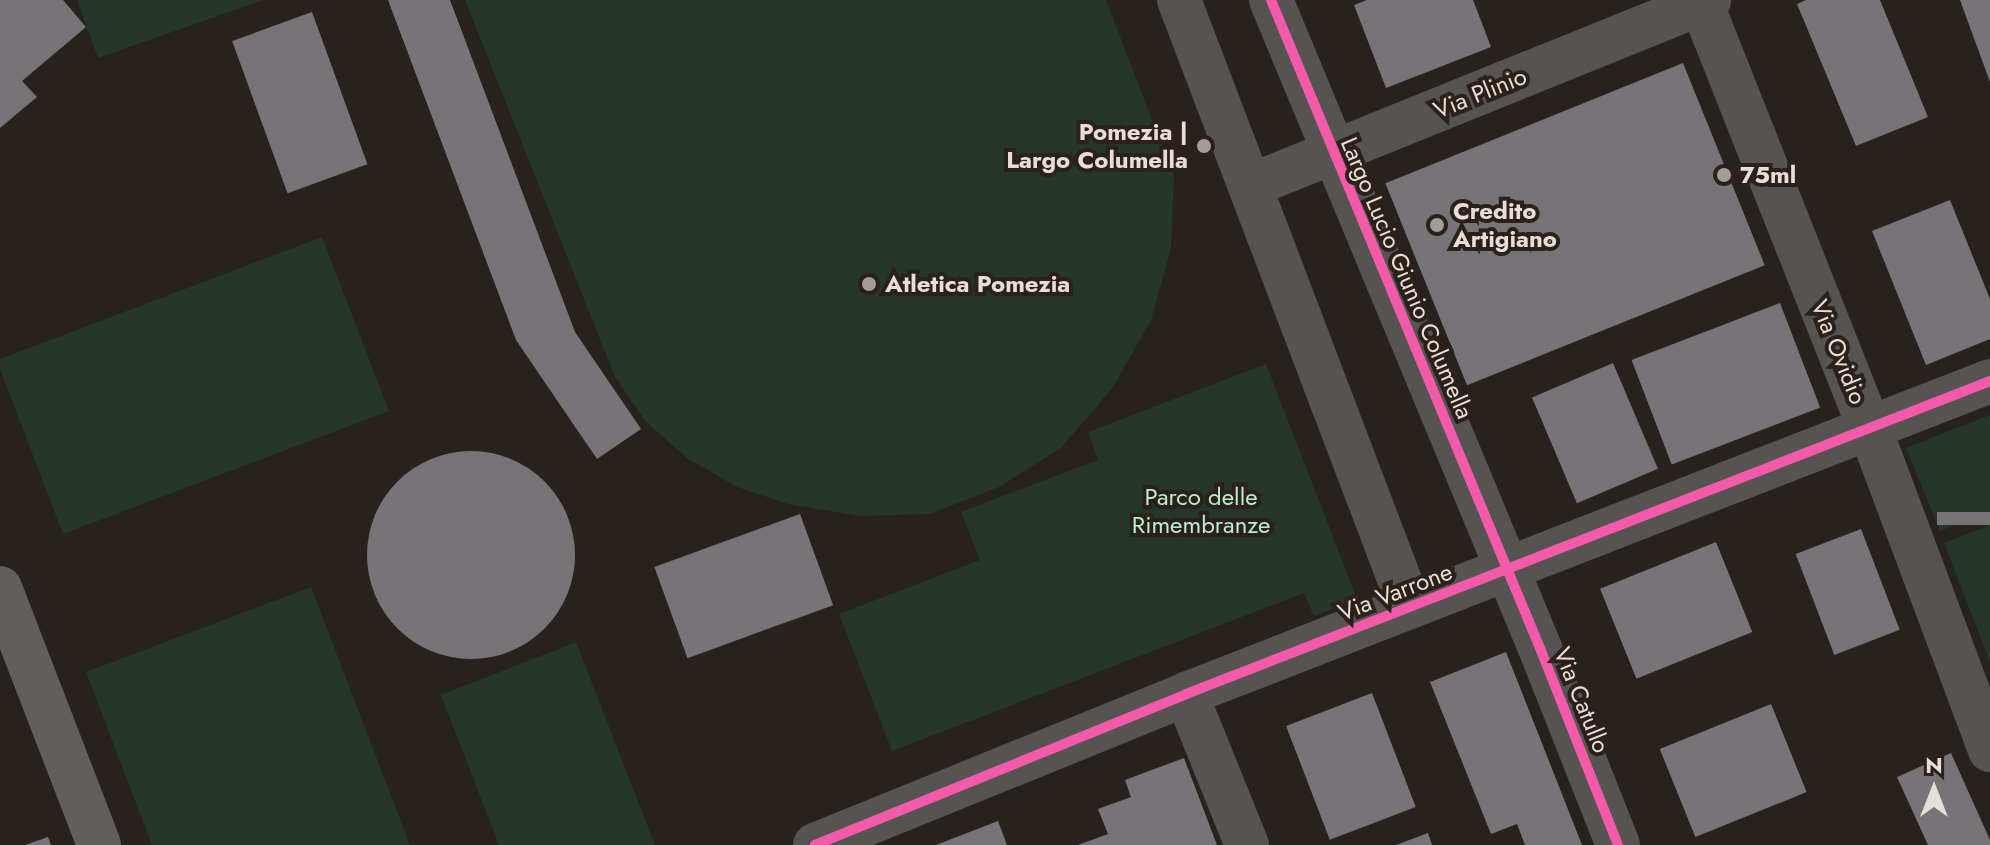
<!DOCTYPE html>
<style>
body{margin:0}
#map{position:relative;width:1990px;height:845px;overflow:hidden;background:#28221e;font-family:Jost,sans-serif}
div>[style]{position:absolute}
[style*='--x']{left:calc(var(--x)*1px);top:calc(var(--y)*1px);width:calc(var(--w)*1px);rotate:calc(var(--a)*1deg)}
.green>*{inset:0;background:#25362a}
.building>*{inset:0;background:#777478;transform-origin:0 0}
.round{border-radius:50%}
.street>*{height:44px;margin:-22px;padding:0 22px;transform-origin:22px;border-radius:22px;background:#565353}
.secondary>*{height:44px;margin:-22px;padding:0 22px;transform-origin:22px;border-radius:22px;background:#625e5d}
.cycleway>*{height:10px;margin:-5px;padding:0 5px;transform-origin:5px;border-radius:5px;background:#f35aa7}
.dots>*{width:22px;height:22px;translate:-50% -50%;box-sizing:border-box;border:4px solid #2c211a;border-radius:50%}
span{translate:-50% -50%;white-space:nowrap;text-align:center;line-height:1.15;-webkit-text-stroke:8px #2c211a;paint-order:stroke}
.street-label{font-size:24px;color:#e6ded9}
.poi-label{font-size:24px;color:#e6ded9;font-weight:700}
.right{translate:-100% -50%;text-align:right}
.left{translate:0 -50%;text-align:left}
.park-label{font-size:24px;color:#b9eecb}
.north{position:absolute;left:1894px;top:749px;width:80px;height:80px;-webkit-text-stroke:6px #2c211a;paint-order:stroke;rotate:0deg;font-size:22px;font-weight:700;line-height:32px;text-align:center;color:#e6ded9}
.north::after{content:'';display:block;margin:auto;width:28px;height:36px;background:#e6ded9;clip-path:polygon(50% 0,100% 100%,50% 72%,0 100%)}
</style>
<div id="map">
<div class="green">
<div style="clip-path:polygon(77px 0,263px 0,98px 58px)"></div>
<div style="clip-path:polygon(465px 0,1106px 0,1174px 177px,1171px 248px,1151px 320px,1113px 387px,1061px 448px,999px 487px,930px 514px,859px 516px,788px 504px,737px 487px,687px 458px,646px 422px,615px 377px)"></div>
<div style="clip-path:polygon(322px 237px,389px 411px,63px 534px,0 369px,0 359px)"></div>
<div style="clip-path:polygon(1266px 364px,1357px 599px,1314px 616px,1304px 593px,892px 751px,839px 614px,980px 560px,961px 512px,1098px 460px,1088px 432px)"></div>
<div style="clip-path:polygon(1990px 415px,1990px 512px,1940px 531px,1906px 448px)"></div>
<div style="clip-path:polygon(1990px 525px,1990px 662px,1944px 543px)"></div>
<div style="clip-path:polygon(311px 587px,410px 845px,152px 845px,86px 672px)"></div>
<div style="clip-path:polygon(576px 642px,655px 845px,499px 845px,441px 695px)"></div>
</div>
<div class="building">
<div style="clip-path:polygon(0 0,63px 0,86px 27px,22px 81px,37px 97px,0 128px)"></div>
<div style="clip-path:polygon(388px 0,450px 0,575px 332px,641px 429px,597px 459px,516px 340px)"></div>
<div style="clip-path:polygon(1367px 0,1473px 0,1491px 47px,1386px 88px,1354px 5px)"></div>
<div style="clip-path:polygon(1806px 0,1880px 0,1928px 117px,1856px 146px,1797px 4px)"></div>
<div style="clip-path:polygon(1960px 0,1990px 0,1990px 82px)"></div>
<div style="left:312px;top:12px;width:162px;height:85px;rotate:70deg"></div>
<div style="left:1683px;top:63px;width:218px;height:321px;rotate:68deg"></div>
<div style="clip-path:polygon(1950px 200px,1990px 299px,1990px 339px,1926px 365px,1872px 231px)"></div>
<div style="left:1780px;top:303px;width:112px;height:159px;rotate:69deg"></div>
<div style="left:1613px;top:363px;width:115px;height:88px;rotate:67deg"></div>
<div class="round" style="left:367px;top:451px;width:208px;height:208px"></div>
<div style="left:1990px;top:512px;width:13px;height:53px;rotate:90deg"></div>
<div style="left:800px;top:514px;width:97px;height:155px;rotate:70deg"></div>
<div style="left:1861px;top:529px;width:108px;height:70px;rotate:69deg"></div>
<div style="left:1716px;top:542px;width:97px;height:125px;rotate:68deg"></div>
<div style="clip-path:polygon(1506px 652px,1582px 845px,1525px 845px,1517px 824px,1491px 834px,1430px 682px)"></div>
<div style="left:1372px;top:693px;width:122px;height:92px;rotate:69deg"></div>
<div style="left:1771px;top:704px;width:95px;height:120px;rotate:68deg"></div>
<div style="clip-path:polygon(1951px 753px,1990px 840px,1990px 845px,1928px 845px,1897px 777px)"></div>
<div style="clip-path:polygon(1184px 758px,1217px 845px,1078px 845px,1108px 834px,1098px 809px,1131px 797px,1125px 780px)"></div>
<div style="clip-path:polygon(998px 821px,1007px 845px,936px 845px)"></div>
<div style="clip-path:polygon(1428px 833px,1432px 845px,1396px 845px)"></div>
<div style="clip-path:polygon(48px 837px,51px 845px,25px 845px)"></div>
</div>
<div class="street">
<div style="--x:1179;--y:0;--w:649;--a:69.17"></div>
<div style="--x:1271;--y:0;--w:702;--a:67.46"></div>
<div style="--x:1540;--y:648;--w:212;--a:68.4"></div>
<div style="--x:1700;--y:0;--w:461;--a:68.4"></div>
<div style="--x:1870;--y:429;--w:343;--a:69.5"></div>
<div style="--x:1252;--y:185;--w:493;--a:-22"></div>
<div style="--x:1186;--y:694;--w:163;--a:68"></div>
<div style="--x:815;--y:845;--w:401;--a:-22.1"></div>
<div style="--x:1186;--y:694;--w:863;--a:-21.27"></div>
</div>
<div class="secondary">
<div style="--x:0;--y:588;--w:275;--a:68.9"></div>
</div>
<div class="cycleway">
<div style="--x:1271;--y:0;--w:702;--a:67.46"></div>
<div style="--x:1540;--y:648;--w:212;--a:68.4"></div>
<div style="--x:815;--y:845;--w:401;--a:-22.1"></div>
<div style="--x:1186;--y:694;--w:863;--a:-21.27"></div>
</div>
<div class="dots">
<div style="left:1204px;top:146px;background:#a49c98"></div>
<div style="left:1724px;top:175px;background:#a49c98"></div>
<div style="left:1437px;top:225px;background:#a49c98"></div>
<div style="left:869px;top:284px;background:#a49c98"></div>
</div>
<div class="street-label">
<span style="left:1480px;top:93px;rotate:-22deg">Via Plinio</span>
<span style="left:1407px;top:278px;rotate:67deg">Largo Lucio Giunio Columella</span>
<span style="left:1839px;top:352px;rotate:68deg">Via Ovidio</span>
<span style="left:1395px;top:592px;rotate:-21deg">Via Varrone</span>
<span style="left:1582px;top:700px;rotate:68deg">Via Catullo</span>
</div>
<div class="poi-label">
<span class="right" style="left:1188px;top:146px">Pomezia |<br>Largo Columella</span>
<span class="left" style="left:1740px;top:175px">75ml</span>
<span class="left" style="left:1453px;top:225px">Credito<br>Artigiano</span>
<span class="left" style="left:885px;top:284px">Atletica Pomezia</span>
</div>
<div class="park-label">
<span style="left:1201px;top:511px">Parco delle<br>Rimembranze</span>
</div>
<div class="north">N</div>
</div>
